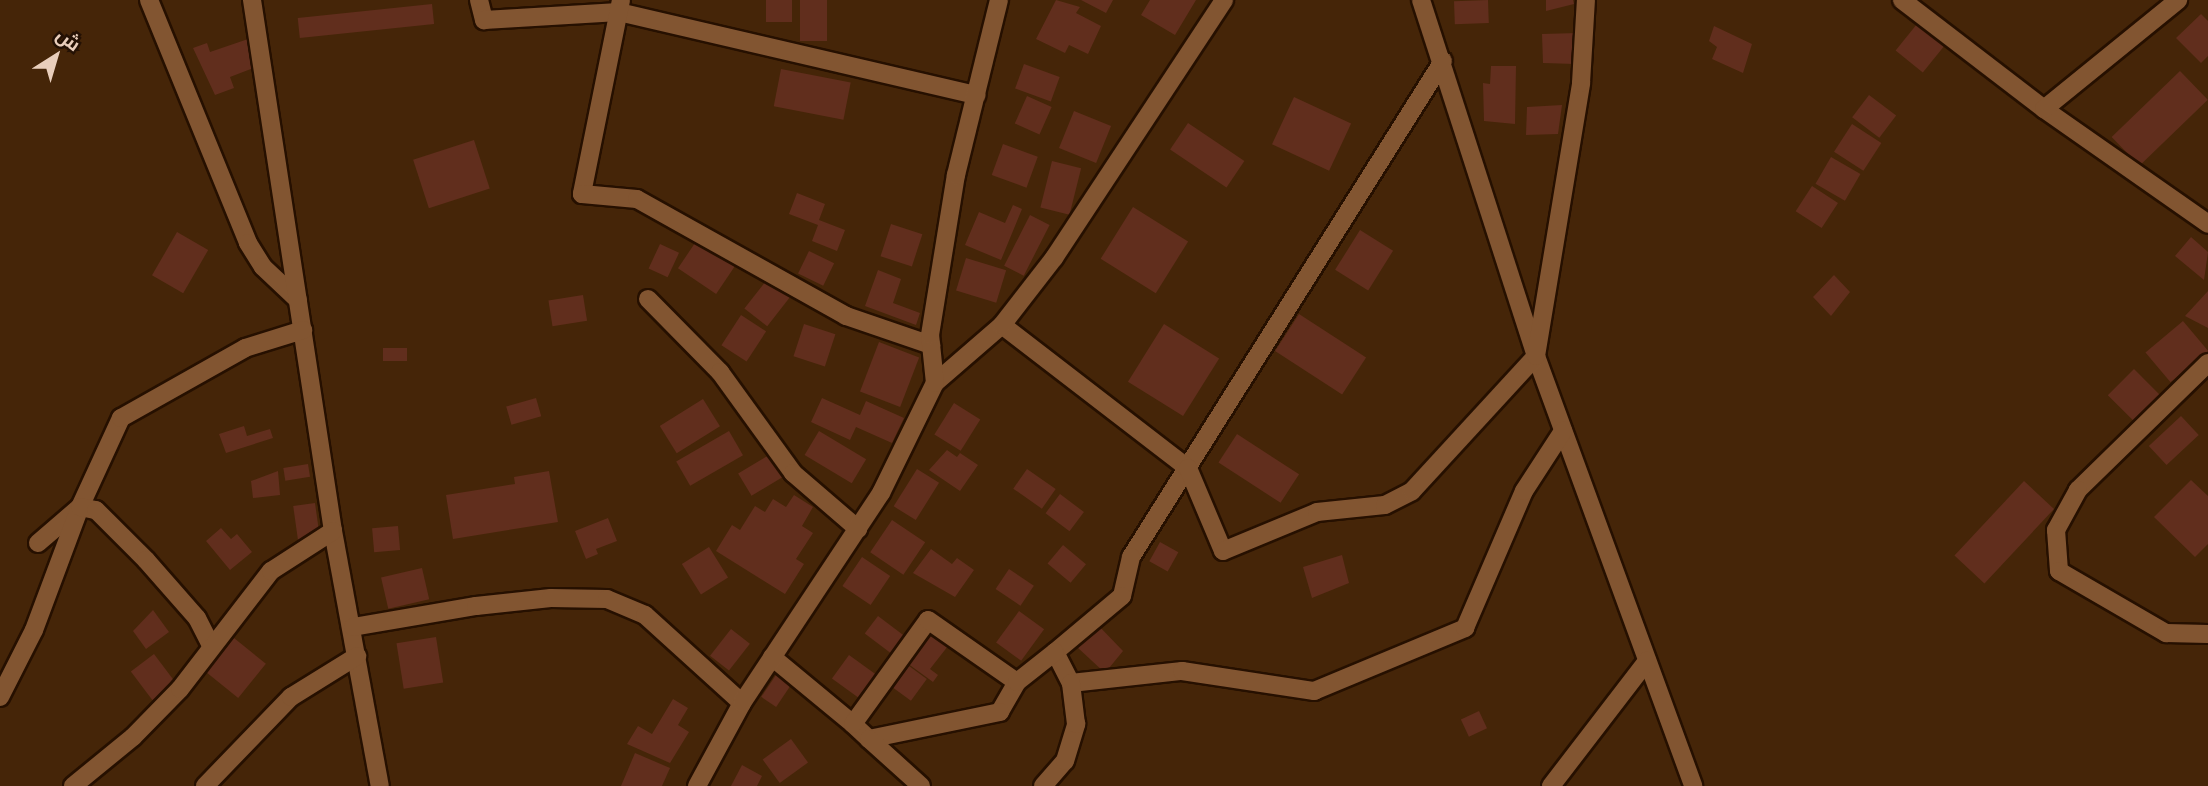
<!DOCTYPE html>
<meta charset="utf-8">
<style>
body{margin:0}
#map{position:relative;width:2208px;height:786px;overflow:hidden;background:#452508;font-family:Lato,Cairo,sans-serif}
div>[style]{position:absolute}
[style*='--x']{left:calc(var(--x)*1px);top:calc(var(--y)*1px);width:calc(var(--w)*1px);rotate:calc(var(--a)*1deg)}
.building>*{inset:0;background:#612e1d;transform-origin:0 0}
.roads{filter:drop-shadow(2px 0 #261000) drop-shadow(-2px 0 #261000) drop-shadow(0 2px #261000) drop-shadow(0 -2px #261000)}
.minor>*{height:18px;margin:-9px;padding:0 9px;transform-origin:9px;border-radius:9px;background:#825531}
span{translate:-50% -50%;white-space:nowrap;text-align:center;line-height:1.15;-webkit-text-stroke:5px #241104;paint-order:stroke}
.north{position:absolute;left:21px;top:21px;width:70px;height:70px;-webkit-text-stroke:5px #241104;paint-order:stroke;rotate:37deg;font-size:19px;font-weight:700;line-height:28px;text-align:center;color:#e9cebb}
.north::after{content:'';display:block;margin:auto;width:24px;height:32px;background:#e9cebb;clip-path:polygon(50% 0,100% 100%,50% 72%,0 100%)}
</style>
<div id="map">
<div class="building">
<div style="left:766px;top:0;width:26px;height:22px"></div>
<div style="left:800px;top:0;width:27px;height:41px"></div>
<div style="clip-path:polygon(1056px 0,1080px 7px,1076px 13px,1101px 26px,1088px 54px,1069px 45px,1065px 53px,1036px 39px)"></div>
<div style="clip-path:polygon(1081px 0,1113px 0,1106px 13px)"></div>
<div style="clip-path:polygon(1150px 0,1196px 0,1175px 35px,1141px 15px)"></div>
<div style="left:1488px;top:0;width:23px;height:34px;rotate:88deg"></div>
<div style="clip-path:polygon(1546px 0,1573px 0,1574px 4px,1546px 11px)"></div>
<div style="left:432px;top:4px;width:20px;height:135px;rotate:84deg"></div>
<div style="clip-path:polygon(2201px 14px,2208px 21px,2208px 56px,2201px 63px,2176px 38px)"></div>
<div style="left:1917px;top:24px;width:35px;height:34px;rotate:39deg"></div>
<div style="clip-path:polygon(1714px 26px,1752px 44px,1743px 73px,1712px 59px,1717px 47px,1709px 41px)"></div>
<div style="clip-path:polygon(1577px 33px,1575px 64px,1543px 63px,1542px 34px)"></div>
<div style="clip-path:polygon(251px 38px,261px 65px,230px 77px,234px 88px,215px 95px,193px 48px,207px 43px,210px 52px)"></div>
<div style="left:1024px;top:64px;width:38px;height:26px;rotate:20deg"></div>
<div style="clip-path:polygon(1491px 66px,1516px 66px,1515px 124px,1484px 121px,1483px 83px,1490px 84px)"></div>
<div style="left:781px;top:69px;width:71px;height:38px;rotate:11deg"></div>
<div style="left:2180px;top:71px;width:40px;height:95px;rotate:46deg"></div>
<div style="left:1869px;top:95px;width:34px;height:28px;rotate:37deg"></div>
<div style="left:1027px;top:96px;width:27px;height:30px;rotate:24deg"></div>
<div style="left:1294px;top:97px;width:63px;height:52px;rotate:25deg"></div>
<div style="clip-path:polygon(1562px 105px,1558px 134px,1526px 135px,1527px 107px)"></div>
<div style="left:1074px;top:111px;width:40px;height:40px;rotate:22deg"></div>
<div style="left:1188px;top:123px;width:68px;height:32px;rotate:34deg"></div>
<div style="left:1852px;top:124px;width:35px;height:33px;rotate:33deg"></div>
<div style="left:474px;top:140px;width:51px;height:64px;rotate:72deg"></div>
<div style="left:1003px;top:144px;width:37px;height:33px;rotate:20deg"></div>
<div style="left:1831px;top:157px;width:34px;height:31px;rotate:30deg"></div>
<div style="left:1052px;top:161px;width:30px;height:48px;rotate:14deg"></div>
<div style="left:1812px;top:186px;width:31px;height:30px;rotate:33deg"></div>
<div style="clip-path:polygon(797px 193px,825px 204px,819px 220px,845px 230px,837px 251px,812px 241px,818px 225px,789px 214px)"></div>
<div style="clip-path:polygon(1013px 205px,1022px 209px,1001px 260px,965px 245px,979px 212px,1005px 223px)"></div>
<div style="left:1133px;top:207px;width:65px;height:61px;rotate:32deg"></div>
<div style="left:1030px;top:215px;width:22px;height:57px;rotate:27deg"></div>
<div style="left:891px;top:224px;width:33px;height:34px;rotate:18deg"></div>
<div style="left:1360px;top:230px;width:39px;height:47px;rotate:32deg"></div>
<div style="left:177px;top:232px;width:36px;height:50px;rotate:30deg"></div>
<div style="clip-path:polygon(2191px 237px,2208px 252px,2204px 280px,2175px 256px)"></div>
<div style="left:697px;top:240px;width:46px;height:34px;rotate:34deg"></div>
<div style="left:660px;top:244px;width:21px;height:27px;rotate:25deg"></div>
<div style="left:809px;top:251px;width:28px;height:25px;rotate:26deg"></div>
<div style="left:966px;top:258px;width:42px;height:34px;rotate:17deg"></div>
<div style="clip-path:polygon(878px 270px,901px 279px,893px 303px,920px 313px,916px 325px,865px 306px)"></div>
<div style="clip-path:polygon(1834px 275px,1850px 292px,1831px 316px,1813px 297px)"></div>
<div style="left:769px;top:277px;width:29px;height:40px;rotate:38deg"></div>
<div style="clip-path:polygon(2208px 291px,2208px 328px,2185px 316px)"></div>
<div style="left:583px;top:295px;width:26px;height:35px;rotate:81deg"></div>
<div style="left:1299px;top:314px;width:80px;height:44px;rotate:33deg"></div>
<div style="left:741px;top:315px;width:30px;height:36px;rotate:33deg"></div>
<div style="left:2183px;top:321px;width:39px;height:49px;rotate:50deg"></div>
<div style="left:804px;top:324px;width:33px;height:34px;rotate:18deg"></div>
<div style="left:1164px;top:324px;width:65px;height:68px;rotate:32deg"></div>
<div style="left:879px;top:342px;width:43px;height:53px;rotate:21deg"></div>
<div style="left:383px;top:348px;width:24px;height:13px"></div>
<div style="left:2134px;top:369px;width:37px;height:37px;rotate:45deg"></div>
<div style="left:536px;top:398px;width:19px;height:31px;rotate:74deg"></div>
<div style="clip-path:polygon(822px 398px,860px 415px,866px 401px,904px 418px,892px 443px,856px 427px,850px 440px,811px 422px)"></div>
<div style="left:703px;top:399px;width:32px;height:51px;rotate:58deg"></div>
<div style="left:954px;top:403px;width:31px;height:37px;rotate:32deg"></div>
<div style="left:2181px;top:416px;width:26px;height:44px;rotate:47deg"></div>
<div style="clip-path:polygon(244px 426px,247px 436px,270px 429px,273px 438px,226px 453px,219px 434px)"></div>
<div style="left:729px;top:431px;width:28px;height:61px;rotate:60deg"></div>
<div style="left:819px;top:431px;width:55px;height:28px;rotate:31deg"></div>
<div style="left:1237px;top:434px;width:74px;height:34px;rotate:33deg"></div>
<div style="clip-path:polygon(947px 450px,957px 457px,960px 453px,978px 465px,960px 491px,929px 470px)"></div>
<div style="left:769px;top:455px;width:26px;height:36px;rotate:59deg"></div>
<div style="left:308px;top:464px;width:13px;height:25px;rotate:81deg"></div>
<div style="left:917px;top:469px;width:26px;height:44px;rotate:32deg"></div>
<div style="left:1027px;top:469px;width:35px;height:24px;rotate:35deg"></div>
<div style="clip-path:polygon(278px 471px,280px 495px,253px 498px,251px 481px)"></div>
<div style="clip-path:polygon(549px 471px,558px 522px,453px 539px,446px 495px,515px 484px,514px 477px)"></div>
<div style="clip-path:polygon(2191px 480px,2208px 496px,2208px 544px,2195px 557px,2154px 517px)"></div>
<div style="left:2024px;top:481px;width:41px;height:102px;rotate:43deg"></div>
<div style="left:1060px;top:494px;width:30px;height:24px;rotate:37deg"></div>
<div style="clip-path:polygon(794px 495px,813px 507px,802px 526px,813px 533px,796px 559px,804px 564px,785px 594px,716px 551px,732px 525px,740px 530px,755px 506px,765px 512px,773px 499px,786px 507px)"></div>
<div style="left:315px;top:503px;width:34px;height:22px;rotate:82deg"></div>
<div style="clip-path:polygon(608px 518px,617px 541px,596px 549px,598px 554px,586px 559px,575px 531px)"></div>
<div style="left:892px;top:520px;width:40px;height:39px;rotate:34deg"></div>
<div style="left:398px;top:526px;width:24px;height:26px;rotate:85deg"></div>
<div style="clip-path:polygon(221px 528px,231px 539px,237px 534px,252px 552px,230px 570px,206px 541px)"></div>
<div style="left:1160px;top:542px;width:21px;height:22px;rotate:29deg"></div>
<div style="left:1063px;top:545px;width:30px;height:24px;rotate:40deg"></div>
<div style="left:709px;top:547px;width:36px;height:32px;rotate:58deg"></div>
<div style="clip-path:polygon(931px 549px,952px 564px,957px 558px,974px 570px,955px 597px,913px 573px)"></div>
<div style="clip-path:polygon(1342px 555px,1349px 583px,1312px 598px,1303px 567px)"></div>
<div style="left:862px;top:557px;width:34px;height:35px;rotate:34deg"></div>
<div style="left:422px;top:568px;width:32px;height:42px;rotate:77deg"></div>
<div style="left:1009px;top:569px;width:30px;height:24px;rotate:34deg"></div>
<div style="clip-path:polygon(153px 610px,169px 632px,146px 649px,133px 631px)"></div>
<div style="left:1019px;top:611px;width:31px;height:39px;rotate:36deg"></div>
<div style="left:878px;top:616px;width:39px;height:22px;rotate:37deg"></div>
<div style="clip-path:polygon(1096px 623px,1123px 651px,1105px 673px,1077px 647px)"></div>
<div style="left:731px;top:629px;width:24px;height:34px;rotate:38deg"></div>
<div style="clip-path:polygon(929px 632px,948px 646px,930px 669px,938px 675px,933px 682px,907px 663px)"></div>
<div style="left:436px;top:637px;width:46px;height:40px;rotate:81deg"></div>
<div style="left:234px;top:638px;width:41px;height:44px;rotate:39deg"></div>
<div style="left:154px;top:654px;width:36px;height:29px;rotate:53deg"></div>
<div style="left:849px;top:655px;width:41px;height:29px;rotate:36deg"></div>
<div style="left:909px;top:666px;width:22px;height:27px;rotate:36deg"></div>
<div style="left:778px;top:672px;width:18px;height:30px;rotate:34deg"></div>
<div style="clip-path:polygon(673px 699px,688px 708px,678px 725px,689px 732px,670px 763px,627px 744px,638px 726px,652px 734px)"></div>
<div style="left:1479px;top:711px;width:19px;height:20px;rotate:65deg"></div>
<div style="left:791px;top:739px;width:29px;height:35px;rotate:54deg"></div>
<div style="clip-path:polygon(635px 753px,670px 768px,662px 786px,621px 786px)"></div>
<div style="clip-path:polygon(742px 765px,762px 776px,757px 786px,731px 786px)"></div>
</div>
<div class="roads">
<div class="minor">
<div style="--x:149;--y:0;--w:262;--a:67.8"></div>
<div style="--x:248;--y:243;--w:28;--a:58"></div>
<div style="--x:263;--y:267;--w:48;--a:43.3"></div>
<div style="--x:252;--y:0;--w:537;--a:81.33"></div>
<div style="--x:333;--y:531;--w:259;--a:79.6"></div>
<div style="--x:479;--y:0;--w:21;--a:76"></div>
<div style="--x:484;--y:20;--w:135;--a:-3.4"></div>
<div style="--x:619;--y:12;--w:367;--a:13.1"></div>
<div style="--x:621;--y:0;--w:198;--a:101.4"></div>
<div style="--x:582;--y:194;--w:55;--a:5.2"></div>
<div style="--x:637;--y:199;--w:240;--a:29.2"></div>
<div style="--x:846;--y:316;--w:90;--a:18.8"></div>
<div style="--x:1421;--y:0;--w:374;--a:72.1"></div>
<div style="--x:1536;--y:356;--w:458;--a:69.9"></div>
<div style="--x:1902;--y:0;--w:179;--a:37.5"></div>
<div style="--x:2044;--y:109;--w:200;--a:35"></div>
<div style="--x:1443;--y:61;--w:586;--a:122.17"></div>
<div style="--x:1131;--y:557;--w:40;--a:103"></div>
<div style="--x:1122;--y:596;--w:87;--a:140.1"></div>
<div style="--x:1055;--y:652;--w:35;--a:63"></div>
<div style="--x:1071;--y:683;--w:112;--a:-6.2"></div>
<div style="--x:1182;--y:671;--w:134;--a:8.6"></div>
<div style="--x:1314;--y:691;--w:164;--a:-22.6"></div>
<div style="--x:1465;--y:628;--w:149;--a:-66.7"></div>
<div style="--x:1524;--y:491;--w:72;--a:-57"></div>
<div style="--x:2044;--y:109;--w:173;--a:-39.1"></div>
<div style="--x:648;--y:299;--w:103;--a:45.4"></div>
<div style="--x:720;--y:372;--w:125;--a:54.1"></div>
<div style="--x:793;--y:473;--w:86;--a:40.7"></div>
<div style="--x:1002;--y:325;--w:235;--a:37.6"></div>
<div style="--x:1188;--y:468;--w:90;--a:67.1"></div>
<div style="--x:1223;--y:551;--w:102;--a:-22.5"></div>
<div style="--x:1317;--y:512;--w:68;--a:-5.9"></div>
<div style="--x:1385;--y:505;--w:30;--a:-27"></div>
<div style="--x:1412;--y:491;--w:183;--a:-47.4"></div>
<div style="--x:1536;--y:356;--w:277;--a:-80.6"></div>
<div style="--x:1581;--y:83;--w:83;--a:-86.6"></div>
<div style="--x:2208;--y:363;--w:182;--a:135.7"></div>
<div style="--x:2078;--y:490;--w:46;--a:118.8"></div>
<div style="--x:2056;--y:530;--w:41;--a:85.8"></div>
<div style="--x:2059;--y:571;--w:124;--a:30.1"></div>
<div style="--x:2166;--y:633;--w:42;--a:1.4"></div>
<div style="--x:935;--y:383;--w:89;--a:-40.9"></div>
<div style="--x:1002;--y:325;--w:85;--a:-52.2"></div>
<div style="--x:1054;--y:258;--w:309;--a:-56.6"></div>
<div style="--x:38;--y:543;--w:55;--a:-40.6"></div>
<div style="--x:80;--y:507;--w:98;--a:-65.3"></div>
<div style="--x:121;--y:418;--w:142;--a:-29.4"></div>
<div style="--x:245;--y:348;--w:61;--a:-17.2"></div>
<div style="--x:353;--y:627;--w:125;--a:-9.7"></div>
<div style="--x:476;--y:606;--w:75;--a:-6.1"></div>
<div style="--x:551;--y:598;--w:56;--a:1"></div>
<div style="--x:607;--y:599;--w:41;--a:22.8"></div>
<div style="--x:645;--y:615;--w:131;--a:42.2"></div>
<div style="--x:772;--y:657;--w:105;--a:39.6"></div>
<div style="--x:1017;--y:682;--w:34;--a:120"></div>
<div style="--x:1000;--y:712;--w:134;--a:168.4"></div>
<div style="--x:869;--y:739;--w:22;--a:-137"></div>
<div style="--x:853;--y:724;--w:128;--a:-54.2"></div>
<div style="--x:928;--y:620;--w:108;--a:34.9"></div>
<div style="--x:1017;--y:682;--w:48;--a:-38.3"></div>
<div style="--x:0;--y:697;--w:75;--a:-63.1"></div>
<div style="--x:34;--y:630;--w:131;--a:-69.5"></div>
<div style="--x:80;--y:507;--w:16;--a:11"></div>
<div style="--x:96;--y:510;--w:71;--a:45"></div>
<div style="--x:146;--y:560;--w:77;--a:48.7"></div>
<div style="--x:197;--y:618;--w:30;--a:63"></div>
<div style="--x:869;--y:739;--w:70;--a:42.1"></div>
<div style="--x:73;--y:786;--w:77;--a:-39.2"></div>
<div style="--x:133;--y:737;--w:67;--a:-45.6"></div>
<div style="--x:180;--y:689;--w:149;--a:-52.4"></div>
<div style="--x:271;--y:571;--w:74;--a:-32.8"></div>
<div style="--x:205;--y:786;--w:124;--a:-46"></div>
<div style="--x:291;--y:697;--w:78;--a:-31.8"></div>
<div style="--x:697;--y:786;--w:94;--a:-61.5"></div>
<div style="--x:742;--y:703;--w:252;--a:-56.5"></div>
<div style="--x:881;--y:493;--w:123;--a:-63.9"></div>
<div style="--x:935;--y:383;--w:48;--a:-95.9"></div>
<div style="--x:930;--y:335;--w:162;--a:-80.8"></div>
<div style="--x:956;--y:175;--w:180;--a:-76.2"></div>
<div style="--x:1043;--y:786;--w:33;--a:-49"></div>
<div style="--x:1065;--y:761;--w:39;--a:-73"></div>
<div style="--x:1076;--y:724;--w:41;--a:-97"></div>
<div style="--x:1551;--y:786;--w:158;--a:-52.5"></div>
</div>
</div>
<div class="north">ش</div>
</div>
